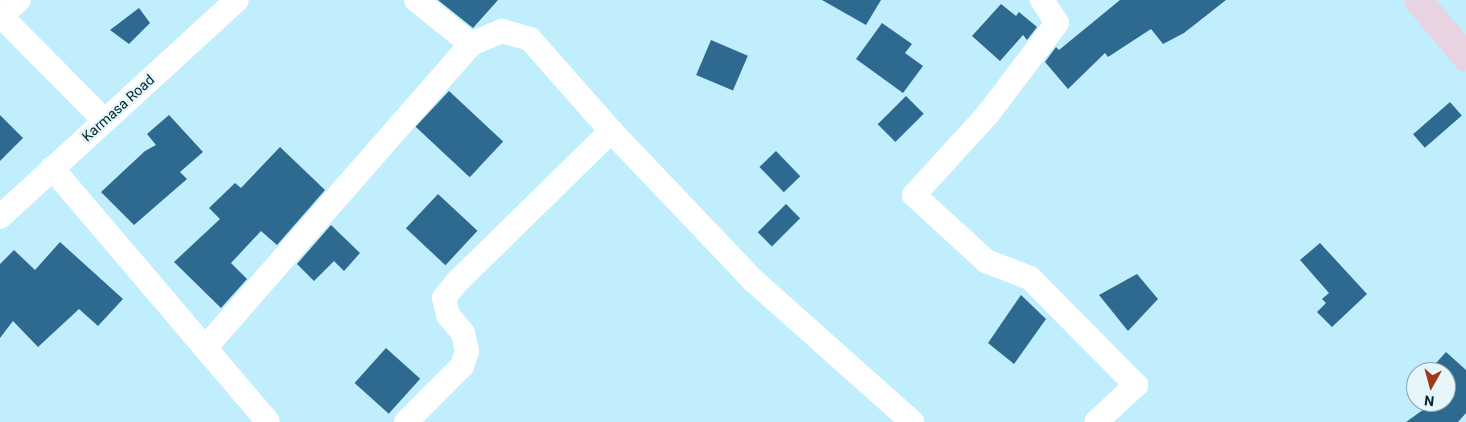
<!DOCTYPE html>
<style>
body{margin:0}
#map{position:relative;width:1466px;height:422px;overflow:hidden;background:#c0eefd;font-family:Roboto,sans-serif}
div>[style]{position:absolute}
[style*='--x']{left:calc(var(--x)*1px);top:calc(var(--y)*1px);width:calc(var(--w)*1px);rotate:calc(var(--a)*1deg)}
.building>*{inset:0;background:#2e6a8f;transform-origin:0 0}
.street>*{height:24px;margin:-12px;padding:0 12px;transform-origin:12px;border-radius:12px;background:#fff}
.secondary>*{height:28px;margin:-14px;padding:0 14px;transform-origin:14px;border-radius:14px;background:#e7d3e1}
span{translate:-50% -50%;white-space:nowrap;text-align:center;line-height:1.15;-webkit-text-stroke:5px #e7f6fa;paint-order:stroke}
.street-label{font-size:14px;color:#02262f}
.north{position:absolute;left:1406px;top:362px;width:50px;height:50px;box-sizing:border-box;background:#e7f6fa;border:1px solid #8ba3a9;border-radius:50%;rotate:187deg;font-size:14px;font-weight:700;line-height:20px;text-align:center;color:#02262f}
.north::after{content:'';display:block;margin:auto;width:18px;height:22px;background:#a03a14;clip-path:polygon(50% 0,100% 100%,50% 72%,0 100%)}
</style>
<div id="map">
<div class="building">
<div style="clip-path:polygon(438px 0,498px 0,473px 28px)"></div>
<div style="clip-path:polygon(822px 0,881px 0,866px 25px)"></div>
<div style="clip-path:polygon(1120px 0,1226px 0,1184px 33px,1163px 44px,1151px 29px,1108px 57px,1105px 53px,1068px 89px,1045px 62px,1056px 47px,1059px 50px)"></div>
<div style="clip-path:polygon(1001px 4px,1016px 16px,1019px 12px,1037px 27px,1027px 40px,1023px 35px,1000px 61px,972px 36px)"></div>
<div style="clip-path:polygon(139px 8px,150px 23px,129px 44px,110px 30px)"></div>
<div style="clip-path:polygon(882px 23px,912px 44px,905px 53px,923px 66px,903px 93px,856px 59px)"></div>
<div style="left:711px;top:40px;width:40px;height:38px;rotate:23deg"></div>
<div style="left:449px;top:91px;width:74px;height:49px;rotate:43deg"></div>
<div style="left:906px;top:96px;width:25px;height:40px;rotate:45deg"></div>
<div style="left:1450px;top:102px;width:18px;height:49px;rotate:49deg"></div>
<div style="clip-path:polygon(0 115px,23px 138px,0 161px)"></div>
<div style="clip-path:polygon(169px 115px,203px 152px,180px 172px,187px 179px,134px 225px,101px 192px,145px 151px,156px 145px,147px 134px)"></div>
<div style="clip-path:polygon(280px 147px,325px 190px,277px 245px,261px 231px,231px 263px,247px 279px,221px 308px,174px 262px,220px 219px,209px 208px,235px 183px,241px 188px)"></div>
<div style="left:776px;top:151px;width:35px;height:23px;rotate:46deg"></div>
<div style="left:438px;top:194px;width:54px;height:47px;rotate:43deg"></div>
<div style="left:786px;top:204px;width:20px;height:40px;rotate:45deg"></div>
<div style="clip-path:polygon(331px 225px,360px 253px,344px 271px,334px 261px,314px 281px,297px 264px)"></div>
<div style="clip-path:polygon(60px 242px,123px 299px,98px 326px,79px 309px,38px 347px,13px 321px,0 338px,0 264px,14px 250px,35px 270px)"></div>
<div style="clip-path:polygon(1320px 243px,1367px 294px,1332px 327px,1317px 312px,1326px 303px,1322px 299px,1329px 293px,1300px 260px)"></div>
<div style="clip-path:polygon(1137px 274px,1158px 299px,1128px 331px,1099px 295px)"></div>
<div style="clip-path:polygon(1021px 295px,1046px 319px,1014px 364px,988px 343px)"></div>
<div style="left:386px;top:348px;width:46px;height:47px;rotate:42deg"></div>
<div style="clip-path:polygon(1446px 352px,1466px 370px,1466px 413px,1458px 422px,1406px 422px,1434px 402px,1446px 402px,1446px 372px,1428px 372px)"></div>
</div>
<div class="street">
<div style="--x:416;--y:0;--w:70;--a:38.7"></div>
<div style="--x:471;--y:44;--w:34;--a:-23"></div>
<div style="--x:502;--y:31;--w:29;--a:16"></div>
<div style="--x:530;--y:39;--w:123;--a:48.6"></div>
<div style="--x:611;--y:131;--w:207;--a:46.4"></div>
<div style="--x:754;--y:281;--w:212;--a:41.7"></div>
<div style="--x:1042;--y:0;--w:27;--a:57"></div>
<div style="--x:1057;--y:23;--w:114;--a:127.2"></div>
<div style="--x:988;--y:114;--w:110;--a:132.4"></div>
<div style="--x:914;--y:195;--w:98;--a:42.5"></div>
<div style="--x:986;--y:261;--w:47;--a:21.1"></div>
<div style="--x:1030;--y:278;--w:151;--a:45.3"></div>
<div style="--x:1136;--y:385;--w:54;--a:137.2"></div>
<div style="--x:0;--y:15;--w:149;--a:45.3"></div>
<div style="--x:1;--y:16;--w:24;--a:-42"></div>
<div style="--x:52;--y:168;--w:333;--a:49.6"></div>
<div style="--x:0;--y:217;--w:321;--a:-42.5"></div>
<div style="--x:205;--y:348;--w:404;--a:-48.8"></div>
<div style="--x:406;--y:422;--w:79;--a:-45"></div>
<div style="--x:462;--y:366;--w:16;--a:-72"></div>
<div style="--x:467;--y:351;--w:18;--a:-103"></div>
<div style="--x:463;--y:333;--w:23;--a:-130"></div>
<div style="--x:448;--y:315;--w:17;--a:-103"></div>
<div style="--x:444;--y:298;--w:19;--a:-51"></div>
<div style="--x:456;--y:283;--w:217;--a:-44.4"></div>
</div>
<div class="secondary">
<div style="--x:1418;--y:0;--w:75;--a:49.9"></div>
</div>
<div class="street-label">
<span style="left:118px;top:108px;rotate:-42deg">Karmasa Road</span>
</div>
<div class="north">N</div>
</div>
